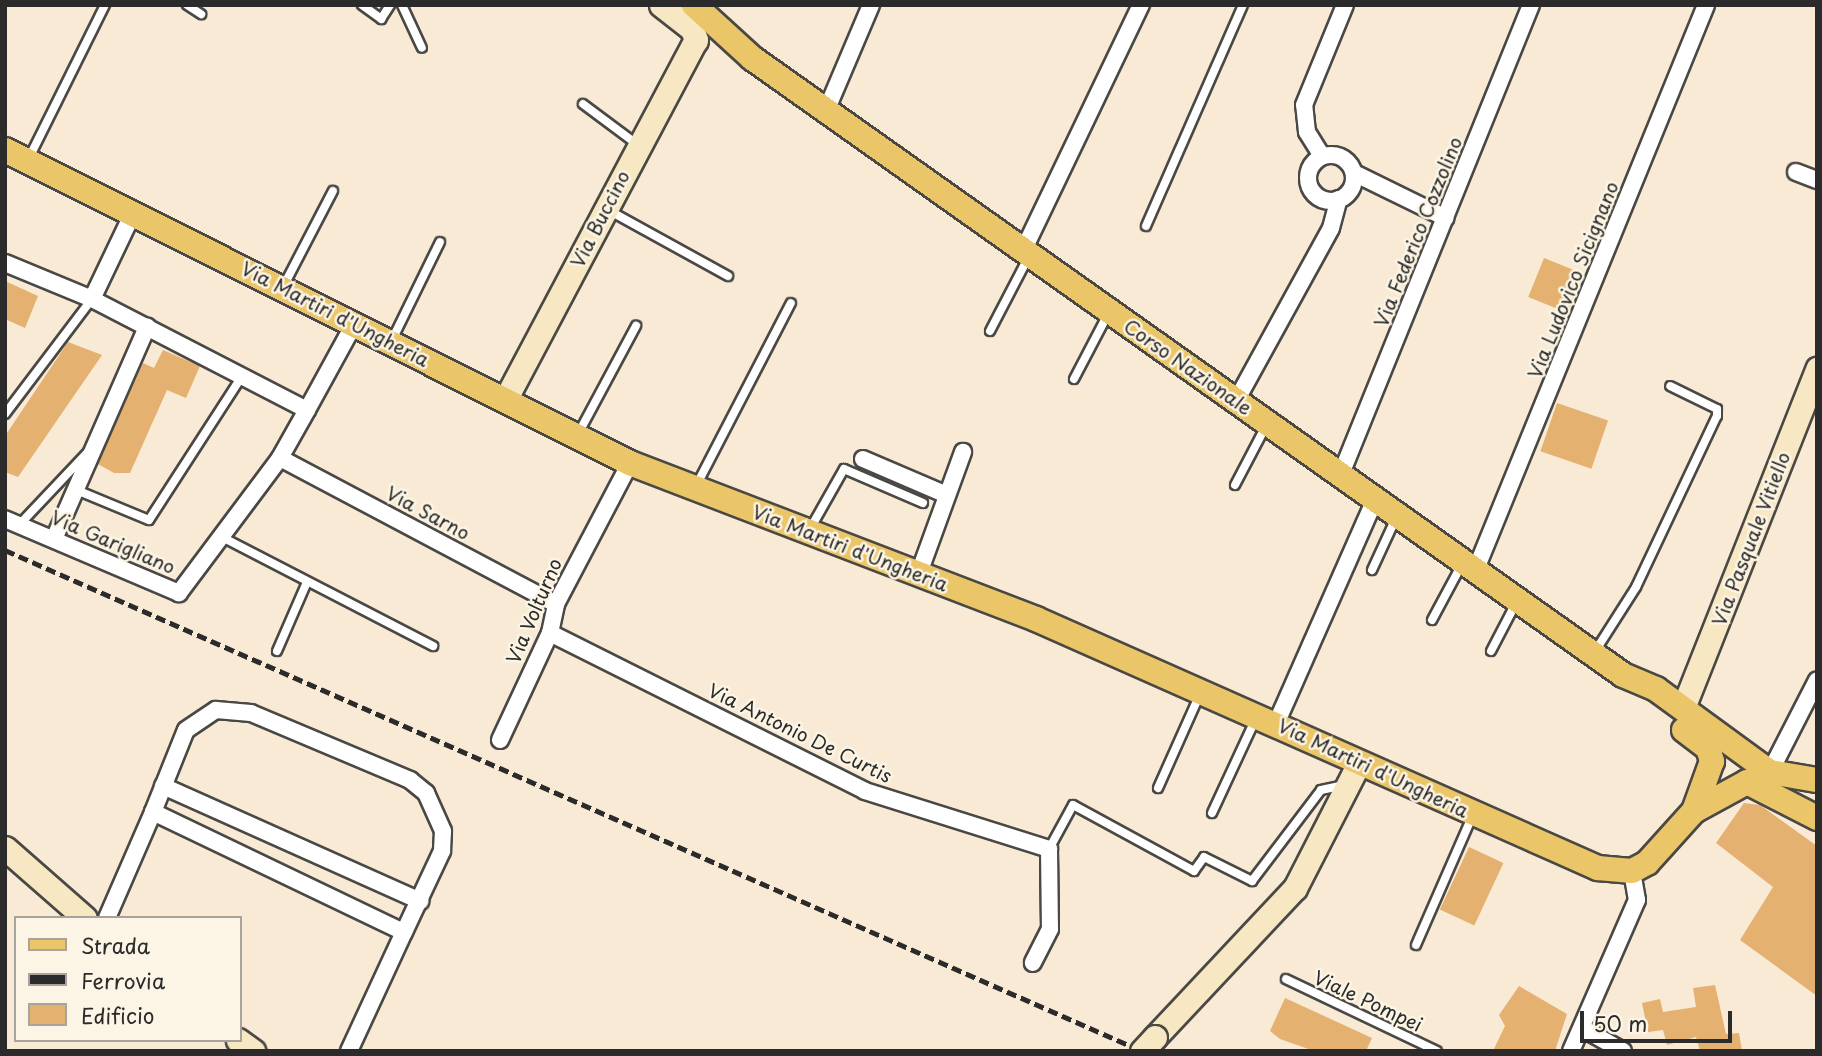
<!DOCTYPE html>
<style>
body{margin:0}
#map{position:relative;width:1822px;height:1056px;overflow:hidden;background:#f8ead4;font-family:"Playpen Sans",sans-serif}
div>[style]{position:absolute}
[style*='--x']{left:calc(var(--x)*1px);top:calc(var(--y)*1px);width:calc(var(--w)*1px);rotate:calc(var(--a)*1deg)}
.building>*{inset:0;background:#e4b170;transform-origin:0 0}
.roads{filter:drop-shadow(2px 0 #4a4844) drop-shadow(-2px 0 #4a4844) drop-shadow(0 2px #4a4844) drop-shadow(0 -2px #4a4844)}
.lane>*{height:8px;margin:-4px;padding:0 4px;transform-origin:4px;border-radius:4px;background:#fff}
.street>*{height:16px;margin:-8px;padding:0 8px;transform-origin:8px;border-radius:8px;background:#fff}
.street>.ring{margin:-8px;padding:0;box-sizing:content-box;background:none;border:16px solid #fff;border-radius:50%}
.secondary>*{height:23px;margin:-11.5px;padding:0 11.5px;transform-origin:11.5px;border-radius:11.5px;background:#f7e8c3}
.primary>*{height:24px;margin:-12px;padding:0 12px;transform-origin:12px;border-radius:12px;background:#ebc669}
.rail>*{height:5px;margin-top:-2.5px;transform-origin:0;background:repeating-linear-gradient(90deg,#2b2b2b 0 10px,transparent 0 15px)}
.bridges{filter:drop-shadow(2px 0 #4a4844) drop-shadow(-2px 0 #4a4844) drop-shadow(0 2px #4a4844) drop-shadow(0 -2px #4a4844)}
.secondary-bridge>*{height:23px;margin:-11.5px;padding:0 11.5px;transform-origin:11.5px;border-radius:11.5px;background:#f7e8c3}
span{translate:-50% -50%;white-space:nowrap;text-align:center;line-height:1.15;-webkit-text-stroke:5px #fcf5e5;paint-order:stroke}
.street-label{font-size:19px;color:#2b2b2b}
.frame{position:absolute;inset:0;border:7px solid #2b2b2b;pointer-events:none}
.legend{position:absolute;left:14px;top:916px;width:228px;height:126px;box-sizing:border-box;background:#fcf5e5;border:2px solid #a8a49b;margin:0;padding:9px 12px;list-style:none;font-size:21px;color:#2b2b2b}
.legend li{display:flex;align-items:center;gap:14px;height:35px}
.legend b{width:35px;border:2px solid #a8a49b}
.scale{position:absolute;left:1580px;top:1011px;width:152px;height:32px;box-sizing:border-box;border:4px solid #2b2b2b;border-top:0;padding-left:9px;font-size:21px;line-height:24px;white-space:nowrap;color:#2b2b2b;-webkit-text-stroke:5px #fcf5e5;paint-order:stroke}
</style>
<div id="map">
<div class="building">
<div style="left:1544px;top:258px;width:42px;height:42px;rotate:22deg"></div>
<div style="clip-path:polygon(5px 281px,38px 296px,25px 328px,5px 319px)"></div>
<div style="clip-path:polygon(68px 342px,102px 355px,18px 477px,5px 472px,5px 436px)"></div>
<div style="clip-path:polygon(163px 350px,200px 366px,186px 398px,167px 390px,130px 473px,114px 473px,98px 464px,143px 363px,154px 368px)"></div>
<div style="left:1557px;top:403px;width:54px;height:51px;rotate:19deg"></div>
<div style="clip-path:polygon(1744px 803px,1760px 805px,1817px 846px,1817px 996px,1740px 940px,1773px 887px,1716px 843px)"></div>
<div style="left:1469px;top:847px;width:38px;height:69px;rotate:25deg"></div>
<div style="clip-path:polygon(1715px 985px,1726px 1034px,1739px 1033px,1742px 1051px,1700px 1051px,1696px 1037px,1667px 1045px,1663px 1030px,1648px 1032px,1642px 1003px,1660px 999px,1663px 1012px,1696px 1007px,1693px 988px)"></div>
<div style="clip-path:polygon(1519px 986px,1567px 1014px,1555px 1051px,1493px 1051px,1505px 1026px,1499px 1015px)"></div>
<div style="clip-path:polygon(1285px 998px,1372px 1038px,1366px 1051px,1314px 1051px,1280px 1039px,1270px 1031px)"></div>
</div>
<div class="roads">
<div class="lane">
<div style="--x:187;--y:5;--w:17;--a:33"></div>
<div style="--x:362;--y:5;--w:24;--a:36"></div>
<div style="--x:381;--y:19;--w:17;--a:-57"></div>
<div style="--x:402;--y:5;--w:47;--a:65.1"></div>
<div style="--x:583;--y:104;--w:69;--a:36.7"></div>
<div style="--x:29;--y:158;--w:171;--a:-63.6"></div>
<div style="--x:608;--y:210;--w:137;--a:28.8"></div>
<div style="--x:1146;--y:226;--w:241;--a:-66.3"></div>
<div style="--x:284;--y:285;--w:106;--a:-62.5"></div>
<div style="--x:990;--y:331;--w:82;--a:-62.5"></div>
<div style="--x:392;--y:340;--w:109;--a:-63.9"></div>
<div style="--x:1074;--y:379;--w:73;--a:-62.4"></div>
<div style="--x:5;--y:414;--w:144;--a:-52.9"></div>
<div style="--x:578;--y:434;--w:123;--a:-61.8"></div>
<div style="--x:1235;--y:485;--w:67;--a:-62.3"></div>
<div style="--x:696;--y:486;--w:206;--a:-62.6"></div>
<div style="--x:74;--y:489;--w:81;--a:22.5"></div>
<div style="--x:149;--y:520;--w:171;--a:-57.1"></div>
<div style="--x:19;--y:525;--w:100;--a:-46.6"></div>
<div style="--x:810;--y:529;--w:69;--a:-60.5"></div>
<div style="--x:844;--y:469;--w:86;--a:23.3"></div>
<div style="--x:220;--y:536;--w:240;--a:27.3"></div>
<div style="--x:1372;--y:570;--w:57;--a:-65.2"></div>
<div style="--x:1432;--y:620;--w:64;--a:-61.8"></div>
<div style="--x:277;--y:651;--w:75;--a:-66.5"></div>
<div style="--x:1491;--y:651;--w:54;--a:-62.5"></div>
<div style="--x:1594;--y:653;--w:78;--a:-57.5"></div>
<div style="--x:1636;--y:587;--w:189;--a:-64.7"></div>
<div style="--x:1717;--y:416;--w:7;--a:-90"></div>
<div style="--x:1717;--y:409;--w:52;--a:-153.9"></div>
<div style="--x:1158;--y:788;--w:103;--a:-65.9"></div>
<div style="--x:1212;--y:813;--w:105;--a:-65.1"></div>
<div style="--x:1049;--y:849;--w:50;--a:-61.4"></div>
<div style="--x:1073;--y:805;--w:138;--a:28.6"></div>
<div style="--x:1194;--y:871;--w:17;--a:-54"></div>
<div style="--x:1204;--y:857;--w:54;--a:26.6"></div>
<div style="--x:1252;--y:881;--w:114;--a:-52.8"></div>
<div style="--x:1321;--y:790;--w:24;--a:-12"></div>
<div style="--x:1416;--y:945;--w:140;--a:-66.4"></div>
<div style="--x:1286;--y:979;--w:167;--a:25.5"></div>
</div>
<div class="street">
<div style="--x:826;--y:111;--w:115;--a:-67"></div>
<div class="ring" style="left:1308px;top:155px;width:30px;height:30px"></div>
<div style="--x:1322;--y:156;--w:28;--a:-122"></div>
<div style="--x:1307;--y:132;--w:27;--a:-96"></div>
<div style="--x:1304;--y:105;--w:108;--a:-67.7"></div>
<div style="--x:1796;--y:172;--w:22;--a:21"></div>
<div style="--x:1354;--y:173;--w:102;--a:26.1"></div>
<div style="--x:1023;--y:251;--w:273;--a:-64.4"></div>
<div style="--x:5;--y:263;--w:94;--a:22.5"></div>
<div style="--x:92;--y:299;--w:242;--a:27.3"></div>
<div style="--x:307;--y:410;--w:55;--a:119.4"></div>
<div style="--x:280;--y:458;--w:169;--a:126.8"></div>
<div style="--x:179;--y:593;--w:189;--a:-157"></div>
<div style="--x:92;--y:299;--w:98;--a:-64.5"></div>
<div style="--x:1236;--y:401;--w:197;--a:-61.2"></div>
<div style="--x:1331;--y:228;--w:30;--a:-75"></div>
<div style="--x:307;--y:410;--w:98;--a:-61.3"></div>
<div style="--x:280;--y:458;--w:312;--a:27.9"></div>
<div style="--x:863;--y:459;--w:91;--a:23.2"></div>
<div style="--x:1341;--y:474;--w:506;--a:-67.95"></div>
<div style="--x:54;--y:539;--w:232;--a:-66.3"></div>
<div style="--x:1476;--y:569;--w:609;--a:-67.81"></div>
<div style="--x:919;--y:573;--w:129;--a:-70"></div>
<div style="--x:550;--y:633;--w:352;--a:26.6"></div>
<div style="--x:865;--y:791;--w:193;--a:17.5"></div>
<div style="--x:1049;--y:849;--w:80;--a:89.3"></div>
<div style="--x:1050;--y:929;--w:38;--a:117"></div>
<div style="--x:1276;--y:724;--w:245;--a:-66.2"></div>
<div style="--x:500;--y:740;--w:118;--a:-65"></div>
<div style="--x:550;--y:633;--w:30;--a:-78"></div>
<div style="--x:556;--y:604;--w:159;--a:-62.3"></div>
<div style="--x:1770;--y:772;--w:103;--a:-62.9"></div>
<div style="--x:163;--y:786;--w:282;--a:24.1"></div>
<div style="--x:153;--y:812;--w:88;--a:-68.1"></div>
<div style="--x:186;--y:730;--w:36;--a:-34"></div>
<div style="--x:216;--y:710;--w:35;--a:5"></div>
<div style="--x:251;--y:713;--w:173;--a:22.8"></div>
<div style="--x:410;--y:780;--w:21;--a:39"></div>
<div style="--x:426;--y:793;--w:42;--a:65.9"></div>
<div style="--x:443;--y:831;--w:20;--a:93"></div>
<div style="--x:442;--y:851;--w:89;--a:115.1"></div>
<div style="--x:107;--y:918;--w:116;--a:-66.5"></div>
<div style="--x:153;--y:812;--w:278;--a:25.6"></div>
<div style="--x:404;--y:932;--w:131;--a:114.8"></div>
<div style="--x:1582;--y:1028;--w:47;--a:29.3"></div>
<div style="--x:1571;--y:1051;--w:165;--a:-66.4"></div>
<div style="--x:1637;--y:900;--w:29;--a:-100"></div>
</div>
<div class="secondary">
<div style="--x:661;--y:5;--w:39;--a:38"></div>
<div style="--x:692;--y:29;--w:12;--a:70"></div>
<div style="--x:505;--y:400;--w:408;--a:-62.1"></div>
<div style="--x:1683;--y:708;--w:365;--a:-68.4"></div>
<div style="--x:5;--y:848;--w:106;--a:41.2"></div>
<div style="--x:1155;--y:1037;--w:204;--a:-46.8"></div>
<div style="--x:1295;--y:888;--w:140;--a:-62.9"></div>
<div style="--x:238;--y:1040;--w:19;--a:36"></div>
</div>
<div class="primary">
<div style="--x:694;--y:5;--w:79;--a:42.4"></div>
<div style="--x:752;--y:58;--w:1067;--a:35.31"></div>
<div style="--x:1623;--y:675;--w:36;--a:23"></div>
<div style="--x:1656;--y:689;--w:141;--a:36.1"></div>
<div style="--x:1770;--y:772;--w:48;--a:9.7"></div>
<div style="--x:5;--y:150;--w:699;--a:26.6"></div>
<div style="--x:630;--y:463;--w:435;--a:21"></div>
<div style="--x:1036;--y:619;--w:615;--a:23.9"></div>
<div style="--x:1598;--y:868;--w:34;--a:5"></div>
<div style="--x:1632;--y:871;--w:17;--a:-28"></div>
<div style="--x:1647;--y:863;--w:70;--a:-47.9"></div>
<div style="--x:1694;--y:811;--w:60;--a:-28.7"></div>
<div style="--x:1747;--y:782;--w:79;--a:27.2"></div>
<div style="--x:1684;--y:730;--w:30;--a:37"></div>
<div style="--x:1708;--y:748;--w:14;--a:73"></div>
<div style="--x:1712;--y:761;--w:53;--a:109.8"></div>
</div>
</div>
<div class="rail">
<div style="--x:5;--y:550;--w:1242;--a:23.78"></div>
</div>
<div class="bridges">
<div class="secondary-bridge">
<div style="--x:1142;--y:1051;--w:19;--a:-47"></div>
</div>
</div>
<div class="street-label">
<span style="left:600px;top:219px;rotate:-63deg">Via Buccino</span>
<span style="left:1418px;top:232px;rotate:-68deg">Via Federico Cozzolino</span>
<span style="left:1573px;top:280px;rotate:-68deg">Via Ludovico Sicignano</span>
<span style="left:335px;top:314px;rotate:27deg">Via Martiri d'Ungheria</span>
<span style="left:1188px;top:367px;rotate:35deg">Corso Nazionale</span>
<span style="left:428px;top:513px;rotate:28deg">Via Sarno</span>
<span style="left:1751px;top:539px;rotate:-69deg">Via Pasquale Vitiello</span>
<span style="left:113px;top:542px;rotate:23deg">Via Garigliano</span>
<span style="left:850px;top:548px;rotate:21deg">Via Martiri d'Ungheria</span>
<span style="left:534px;top:611px;rotate:-67deg">Via Volturno</span>
<span style="left:800px;top:733px;rotate:26deg">Via Antonio De Curtis</span>
<span style="left:1373px;top:768px;rotate:25deg">Via Martiri d'Ungheria</span>
<span style="left:1368px;top:1001px;rotate:25deg">Viale Pompei</span>
</div>
<div class="frame"></div>
<ul class="legend">
<li><b style="height:9px;background:#ebc669"></b>Strada</li>
<li><b style="height:9px;background:#2b2b2b"></b>Ferrovia</li>
<li><b style="height:19px;background:#e4b170"></b>Edificio</li>
</ul>
<div class="scale">50 m</div>
</div>
